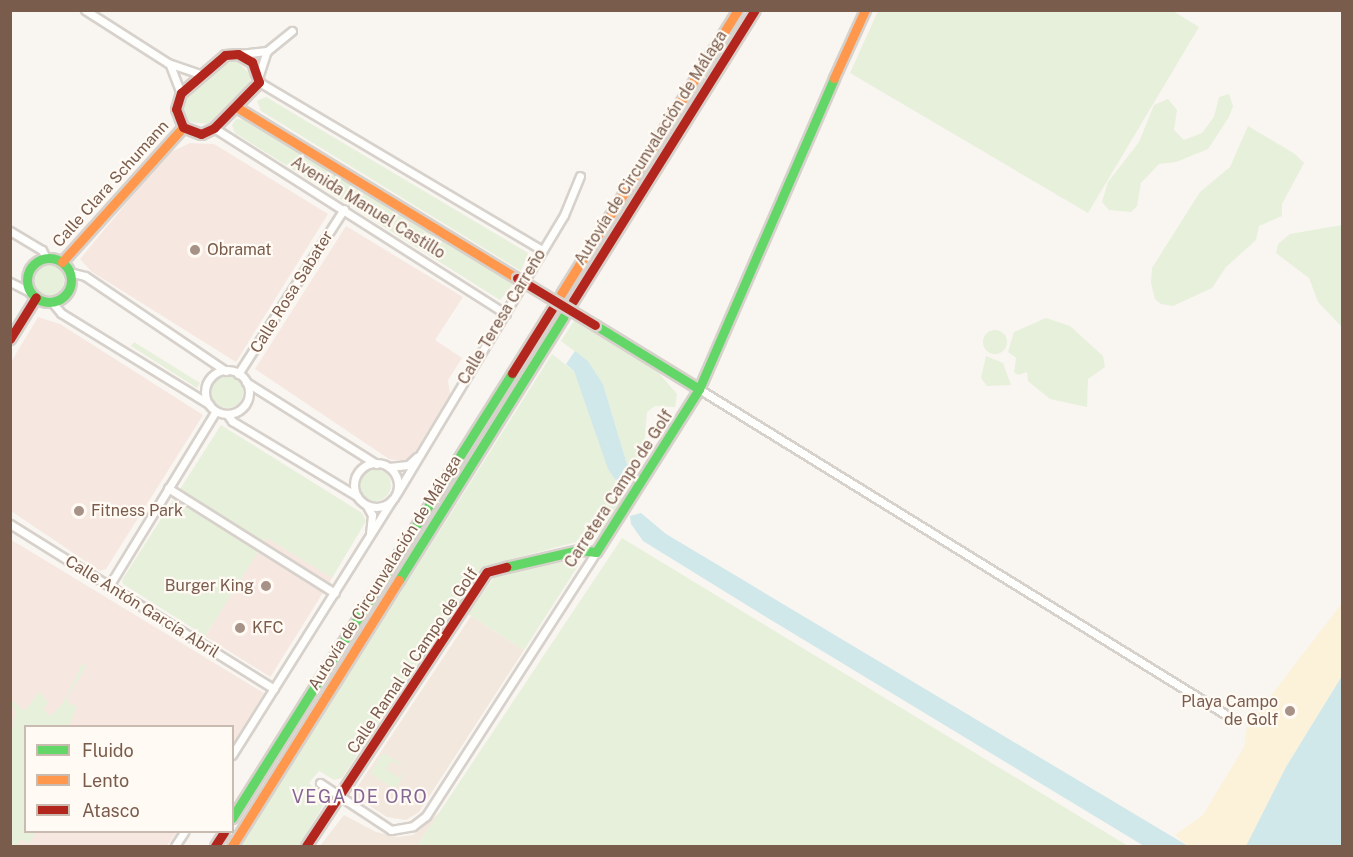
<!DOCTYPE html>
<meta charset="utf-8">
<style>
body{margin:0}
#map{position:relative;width:1353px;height:857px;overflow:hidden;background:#f9f5f0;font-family:"Public Sans",sans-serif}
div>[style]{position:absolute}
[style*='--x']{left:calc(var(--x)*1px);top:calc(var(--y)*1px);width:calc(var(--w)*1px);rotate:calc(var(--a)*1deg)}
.residential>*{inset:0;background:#f2e8de}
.commercial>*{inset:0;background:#f6e8e1;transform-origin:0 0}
.green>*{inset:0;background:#e7f0db}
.round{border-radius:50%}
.sand>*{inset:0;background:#fbf2d9}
.water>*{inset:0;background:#d0e8ea}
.roads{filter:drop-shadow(2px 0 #d7d1cb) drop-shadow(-2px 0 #d7d1cb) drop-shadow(0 2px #d7d1cb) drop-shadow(0 -2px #d7d1cb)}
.street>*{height:7px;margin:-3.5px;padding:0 3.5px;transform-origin:3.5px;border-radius:3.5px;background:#fefefd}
.street>.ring{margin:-3.5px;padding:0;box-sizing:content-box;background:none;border:7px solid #fefefd;border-radius:50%}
.fast>*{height:9px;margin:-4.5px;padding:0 4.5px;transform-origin:4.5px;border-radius:4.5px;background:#63d668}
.fast>.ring{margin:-4.5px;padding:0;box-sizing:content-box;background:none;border:9px solid #63d668;border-radius:50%}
.slow>*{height:9px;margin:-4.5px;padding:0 4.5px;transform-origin:4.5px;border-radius:4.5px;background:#ff974d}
.jam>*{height:9px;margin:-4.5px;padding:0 4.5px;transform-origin:4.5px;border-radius:4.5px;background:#b3261e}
.bridges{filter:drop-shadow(2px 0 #d9d2cb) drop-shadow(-2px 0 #d9d2cb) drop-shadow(0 2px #d9d2cb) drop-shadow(0 -2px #d9d2cb)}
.jam-bridge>*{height:9px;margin:-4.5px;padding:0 4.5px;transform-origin:4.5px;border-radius:4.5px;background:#b3261e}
.dots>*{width:16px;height:16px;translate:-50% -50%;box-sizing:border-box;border:3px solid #fffaf3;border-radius:50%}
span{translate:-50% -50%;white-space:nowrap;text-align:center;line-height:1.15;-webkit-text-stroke:4.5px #fffaf3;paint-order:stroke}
.street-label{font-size:16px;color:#7a5c4d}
.poi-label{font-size:16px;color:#7a5c4d}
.left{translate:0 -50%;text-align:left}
.right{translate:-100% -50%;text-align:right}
.neighbourhood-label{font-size:18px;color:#846695;letter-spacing:1.5px}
.frame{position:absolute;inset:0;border:12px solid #7a5c4d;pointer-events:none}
.legend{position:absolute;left:24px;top:725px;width:210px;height:108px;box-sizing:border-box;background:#fffaf3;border:2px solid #cabbb1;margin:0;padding:8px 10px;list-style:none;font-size:18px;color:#7a5c4d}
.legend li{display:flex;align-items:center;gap:12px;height:30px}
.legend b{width:30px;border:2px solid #cabbb1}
</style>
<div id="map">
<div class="residential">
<div style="clip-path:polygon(471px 616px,524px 650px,419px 812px,406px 820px,387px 817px,359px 799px,356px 789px)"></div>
<div style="clip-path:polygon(440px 812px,417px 846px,320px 846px,344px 815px,376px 832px,397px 837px,413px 835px)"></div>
</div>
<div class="commercial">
<div style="clip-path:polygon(190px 143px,214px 144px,328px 214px,236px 362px,92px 272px,80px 259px,167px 154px)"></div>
<div style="clip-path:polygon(346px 226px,463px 297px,435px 340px,462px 358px,448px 380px,450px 394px,412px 457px,404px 462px,389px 459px,255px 369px)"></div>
<div style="clip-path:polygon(38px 317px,60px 324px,203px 415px,106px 569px,100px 571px,11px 511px,11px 362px)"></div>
<div style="left:267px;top:537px;width:77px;height:117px;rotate:32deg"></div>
<div style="clip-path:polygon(10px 539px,264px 693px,233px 743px,232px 726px,26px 726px,26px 832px,177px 832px,167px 846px,11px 846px)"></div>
</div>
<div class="green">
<div style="clip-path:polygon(878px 11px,1173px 11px,1199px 27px,1088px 213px,850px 73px)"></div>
<div style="clip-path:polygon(237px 61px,251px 75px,248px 89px,209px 124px,188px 122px,182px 106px,186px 95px,224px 62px)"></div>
<div style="clip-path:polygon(1229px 94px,1233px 106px,1229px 117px,1208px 149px,1176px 162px,1159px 164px,1141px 183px,1137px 206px,1131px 212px,1109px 210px,1102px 202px,1108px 182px,1139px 142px,1154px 105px,1168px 99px,1177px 110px,1174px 130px,1184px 140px,1202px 133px,1214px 117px,1219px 97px)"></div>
<div style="clip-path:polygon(266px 97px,528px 253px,521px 271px,261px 111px,257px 101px)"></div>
<div style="clip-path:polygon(236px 119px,246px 120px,513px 284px,500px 300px,235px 133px,232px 125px)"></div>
<div style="clip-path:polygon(1248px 126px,1295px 154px,1304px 163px,1282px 204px,1282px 216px,1259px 226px,1256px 240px,1226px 267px,1212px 288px,1173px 306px,1161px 304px,1155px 299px,1151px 283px,1152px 268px,1200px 192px,1230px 167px)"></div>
<div style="clip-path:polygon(1342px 225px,1342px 327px,1318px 302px,1309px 278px,1276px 253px,1278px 244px,1290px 234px)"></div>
<div class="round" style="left:32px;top:264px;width:32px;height:32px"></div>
<div style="clip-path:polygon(1046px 318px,1070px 326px,1103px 356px,1105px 367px,1088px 379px,1087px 407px,1050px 399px,1028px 381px,1027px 372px,1018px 375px,1014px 372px,1016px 358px,1008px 352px,1014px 332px)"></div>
<div style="clip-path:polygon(574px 321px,657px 371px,677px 394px,675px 407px,655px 406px,647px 412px,644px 447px,632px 481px,603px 384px,588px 361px,561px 341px)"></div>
<div class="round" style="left:983px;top:330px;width:24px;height:24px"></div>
<div style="clip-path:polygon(134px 342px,200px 383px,197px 388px,131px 346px)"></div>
<div style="clip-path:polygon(552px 354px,574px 371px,623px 501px,602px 531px,592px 538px,500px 562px,477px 573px,342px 778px,334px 780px,319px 771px,309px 783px,320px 794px,323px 806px,299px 846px,240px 846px)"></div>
<div style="clip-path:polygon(986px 356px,1003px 363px,1011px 385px,987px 386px,981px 378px)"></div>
<div class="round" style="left:211px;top:376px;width:32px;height:32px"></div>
<div style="clip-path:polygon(221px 425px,362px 513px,366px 521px,332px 578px,267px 538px,205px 636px,123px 584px,122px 580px)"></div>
<div class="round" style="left:359px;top:469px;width:32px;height:32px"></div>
<div style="clip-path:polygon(622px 538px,1128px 846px,417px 846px)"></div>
<div style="clip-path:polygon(573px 557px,579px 560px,578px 566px,524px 650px,468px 614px,495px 576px)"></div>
<div style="clip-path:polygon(83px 662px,86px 667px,68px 696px,68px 702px,77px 707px,69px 726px,26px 726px,26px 832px,36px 832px,29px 843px,21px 839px,17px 846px,11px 846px,10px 743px,16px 709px,11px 708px,11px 700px,25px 711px,40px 691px,48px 703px,43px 710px,50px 716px,63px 703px)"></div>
<div style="clip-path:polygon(383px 753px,406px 767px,391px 761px,386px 769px,399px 778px,406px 771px,395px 789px,370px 773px)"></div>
</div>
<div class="sand">
<div style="clip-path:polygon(1342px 603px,1342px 676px,1286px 767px,1246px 846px,1188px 846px,1175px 835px,1203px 815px,1244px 747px,1247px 727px)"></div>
</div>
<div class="water">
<div style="clip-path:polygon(575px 351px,588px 361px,603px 384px,632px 481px,619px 485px,608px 469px,574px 371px,566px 364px)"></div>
<div style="clip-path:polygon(641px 513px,666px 534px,1188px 846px,1144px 846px,758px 612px,643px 541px,631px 524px,630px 516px)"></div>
<div style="clip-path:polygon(1342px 676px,1342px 846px,1246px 846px,1286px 767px)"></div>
</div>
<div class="roads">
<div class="street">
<div style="--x:85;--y:10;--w:98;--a:32.6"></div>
<div style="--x:168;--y:63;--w:37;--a:19"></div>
<div style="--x:239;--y:54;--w:28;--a:-6"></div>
<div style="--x:267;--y:51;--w:32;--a:-39"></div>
<div style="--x:170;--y:65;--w:30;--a:69"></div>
<div style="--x:259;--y:75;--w:25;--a:-72"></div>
<div style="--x:259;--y:82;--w:329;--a:30.7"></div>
<div style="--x:214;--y:128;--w:346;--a:32.5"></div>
<div style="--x:10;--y:231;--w:37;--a:31"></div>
<div style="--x:42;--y:250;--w:9;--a:63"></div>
<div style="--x:69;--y:272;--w:16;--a:14"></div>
<div style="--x:85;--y:276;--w:170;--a:34"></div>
<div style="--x:10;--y:282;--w:22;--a:27"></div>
<div style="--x:51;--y:301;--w:16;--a:50"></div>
<div style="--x:61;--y:313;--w:174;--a:31.6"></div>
<div class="ring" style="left:205px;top:370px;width:37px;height:37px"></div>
<div style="--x:238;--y:374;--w:196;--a:-57.3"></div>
<div style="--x:246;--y:382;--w:154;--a:32.2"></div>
<div style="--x:699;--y:389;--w:618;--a:31.71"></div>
<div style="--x:227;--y:414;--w:9;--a:54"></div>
<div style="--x:232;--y:421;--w:146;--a:31"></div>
<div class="ring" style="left:354px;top:463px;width:37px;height:37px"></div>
<div style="--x:389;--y:467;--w:19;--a:-6"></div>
<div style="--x:408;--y:465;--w:12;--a:-42"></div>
<div style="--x:168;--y:488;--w:197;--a:32.2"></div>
<div style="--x:397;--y:493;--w:324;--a:-59"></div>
<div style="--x:564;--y:215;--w:42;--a:-67.7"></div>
<div style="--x:367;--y:506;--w:10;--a:61"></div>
<div style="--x:372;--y:515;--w:18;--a:96"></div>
<div style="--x:10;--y:524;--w:311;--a:32"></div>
<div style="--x:109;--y:586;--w:205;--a:-58.6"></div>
<div style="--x:232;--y:755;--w:301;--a:-57.9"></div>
<div style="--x:320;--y:783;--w:85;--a:33.5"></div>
<div style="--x:391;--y:830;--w:22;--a:-10"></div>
<div style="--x:413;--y:826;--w:16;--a:-38"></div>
<div style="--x:426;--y:816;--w:314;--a:-57.2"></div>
<div style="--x:175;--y:846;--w:17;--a:-57"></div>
</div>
<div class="fast">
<div class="ring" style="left:27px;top:258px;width:35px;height:35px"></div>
<div style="--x:595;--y:325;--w:122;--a:31.6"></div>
<div style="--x:506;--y:567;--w:75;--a:-13.1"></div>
<div style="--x:579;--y:550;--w:17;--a:7"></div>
<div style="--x:596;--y:552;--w:193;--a:-57.7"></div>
<div style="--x:699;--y:389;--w:339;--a:-66.5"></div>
<div style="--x:399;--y:580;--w:311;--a:-58"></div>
<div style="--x:232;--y:818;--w:526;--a:-57.82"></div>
</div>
<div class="slow">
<div style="--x:834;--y:78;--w:75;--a:-65.5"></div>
<div style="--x:238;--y:108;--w:327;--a:31.4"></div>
<div style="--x:62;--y:262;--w:181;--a:-48.1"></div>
<div style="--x:561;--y:294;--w:335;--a:-58.1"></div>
<div style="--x:232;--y:846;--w:314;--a:-57.9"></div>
</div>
<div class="jam">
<div style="--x:238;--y:54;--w:16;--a:30"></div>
<div style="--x:252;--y:62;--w:21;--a:71"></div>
<div style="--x:259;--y:82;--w:64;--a:134.4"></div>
<div style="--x:214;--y:128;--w:14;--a:155"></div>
<div style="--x:201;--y:134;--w:19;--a:-159"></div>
<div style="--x:183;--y:127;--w:19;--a:-111"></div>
<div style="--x:176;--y:109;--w:17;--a:-73"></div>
<div style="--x:181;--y:93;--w:58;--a:-40.8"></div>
<div style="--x:225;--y:55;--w:13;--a:-4"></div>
<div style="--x:573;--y:301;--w:343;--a:-58"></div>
<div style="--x:10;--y:339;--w:49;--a:-58.2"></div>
<div style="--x:512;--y:373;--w:75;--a:-58"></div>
<div style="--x:215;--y:846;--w:17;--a:-57"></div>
<div style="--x:306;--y:846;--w:328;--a:-56.6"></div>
<div style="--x:487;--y:572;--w:20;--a:-15"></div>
</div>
</div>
<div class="bridges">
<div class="jam-bridge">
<div style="--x:517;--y:278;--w:91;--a:31.1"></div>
</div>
</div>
<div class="dots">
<div style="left:195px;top:250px;background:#a69286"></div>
<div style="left:79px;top:511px;background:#a69286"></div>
<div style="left:266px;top:586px;background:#a69286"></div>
<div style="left:240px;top:628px;background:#a69286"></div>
<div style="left:1290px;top:711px;background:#a69286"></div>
</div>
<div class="street-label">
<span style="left:651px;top:148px;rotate:-58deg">Autovía de Circunvalación de Málaga</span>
<span style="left:111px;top:184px;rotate:-48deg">Calle Clara Schumann</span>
<span style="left:368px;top:208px;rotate:32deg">Avenida Manuel Castillo</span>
<span style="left:292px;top:292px;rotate:-58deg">Calle Rosa Sabater</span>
<span style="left:502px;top:317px;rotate:-59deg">Calle Teresa Carreño</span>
<span style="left:619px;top:489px;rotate:-57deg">Carretera Campo de Golf</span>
<span style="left:385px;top:573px;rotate:-58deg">Autovía de Circunvalación de Málaga</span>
<span style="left:142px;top:607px;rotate:32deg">Calle Antón García Abril</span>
<span style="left:413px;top:661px;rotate:-56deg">Calle Ramal al Campo de Golf</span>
</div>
<div class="poi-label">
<span class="left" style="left:207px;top:250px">Obramat</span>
<span class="left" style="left:91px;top:511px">Fitness Park</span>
<span class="right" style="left:254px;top:586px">Burger King</span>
<span class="left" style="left:252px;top:628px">KFC</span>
<span class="right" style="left:1278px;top:711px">Playa Campo<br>de Golf</span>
</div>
<div class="neighbourhood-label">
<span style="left:360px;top:797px">VEGA DE ORO</span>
</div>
<div class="frame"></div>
<ul class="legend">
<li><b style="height:8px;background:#63d668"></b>Fluido</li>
<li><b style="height:8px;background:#ff974d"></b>Lento</li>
<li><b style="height:8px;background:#b3261e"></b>Atasco</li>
</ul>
</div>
